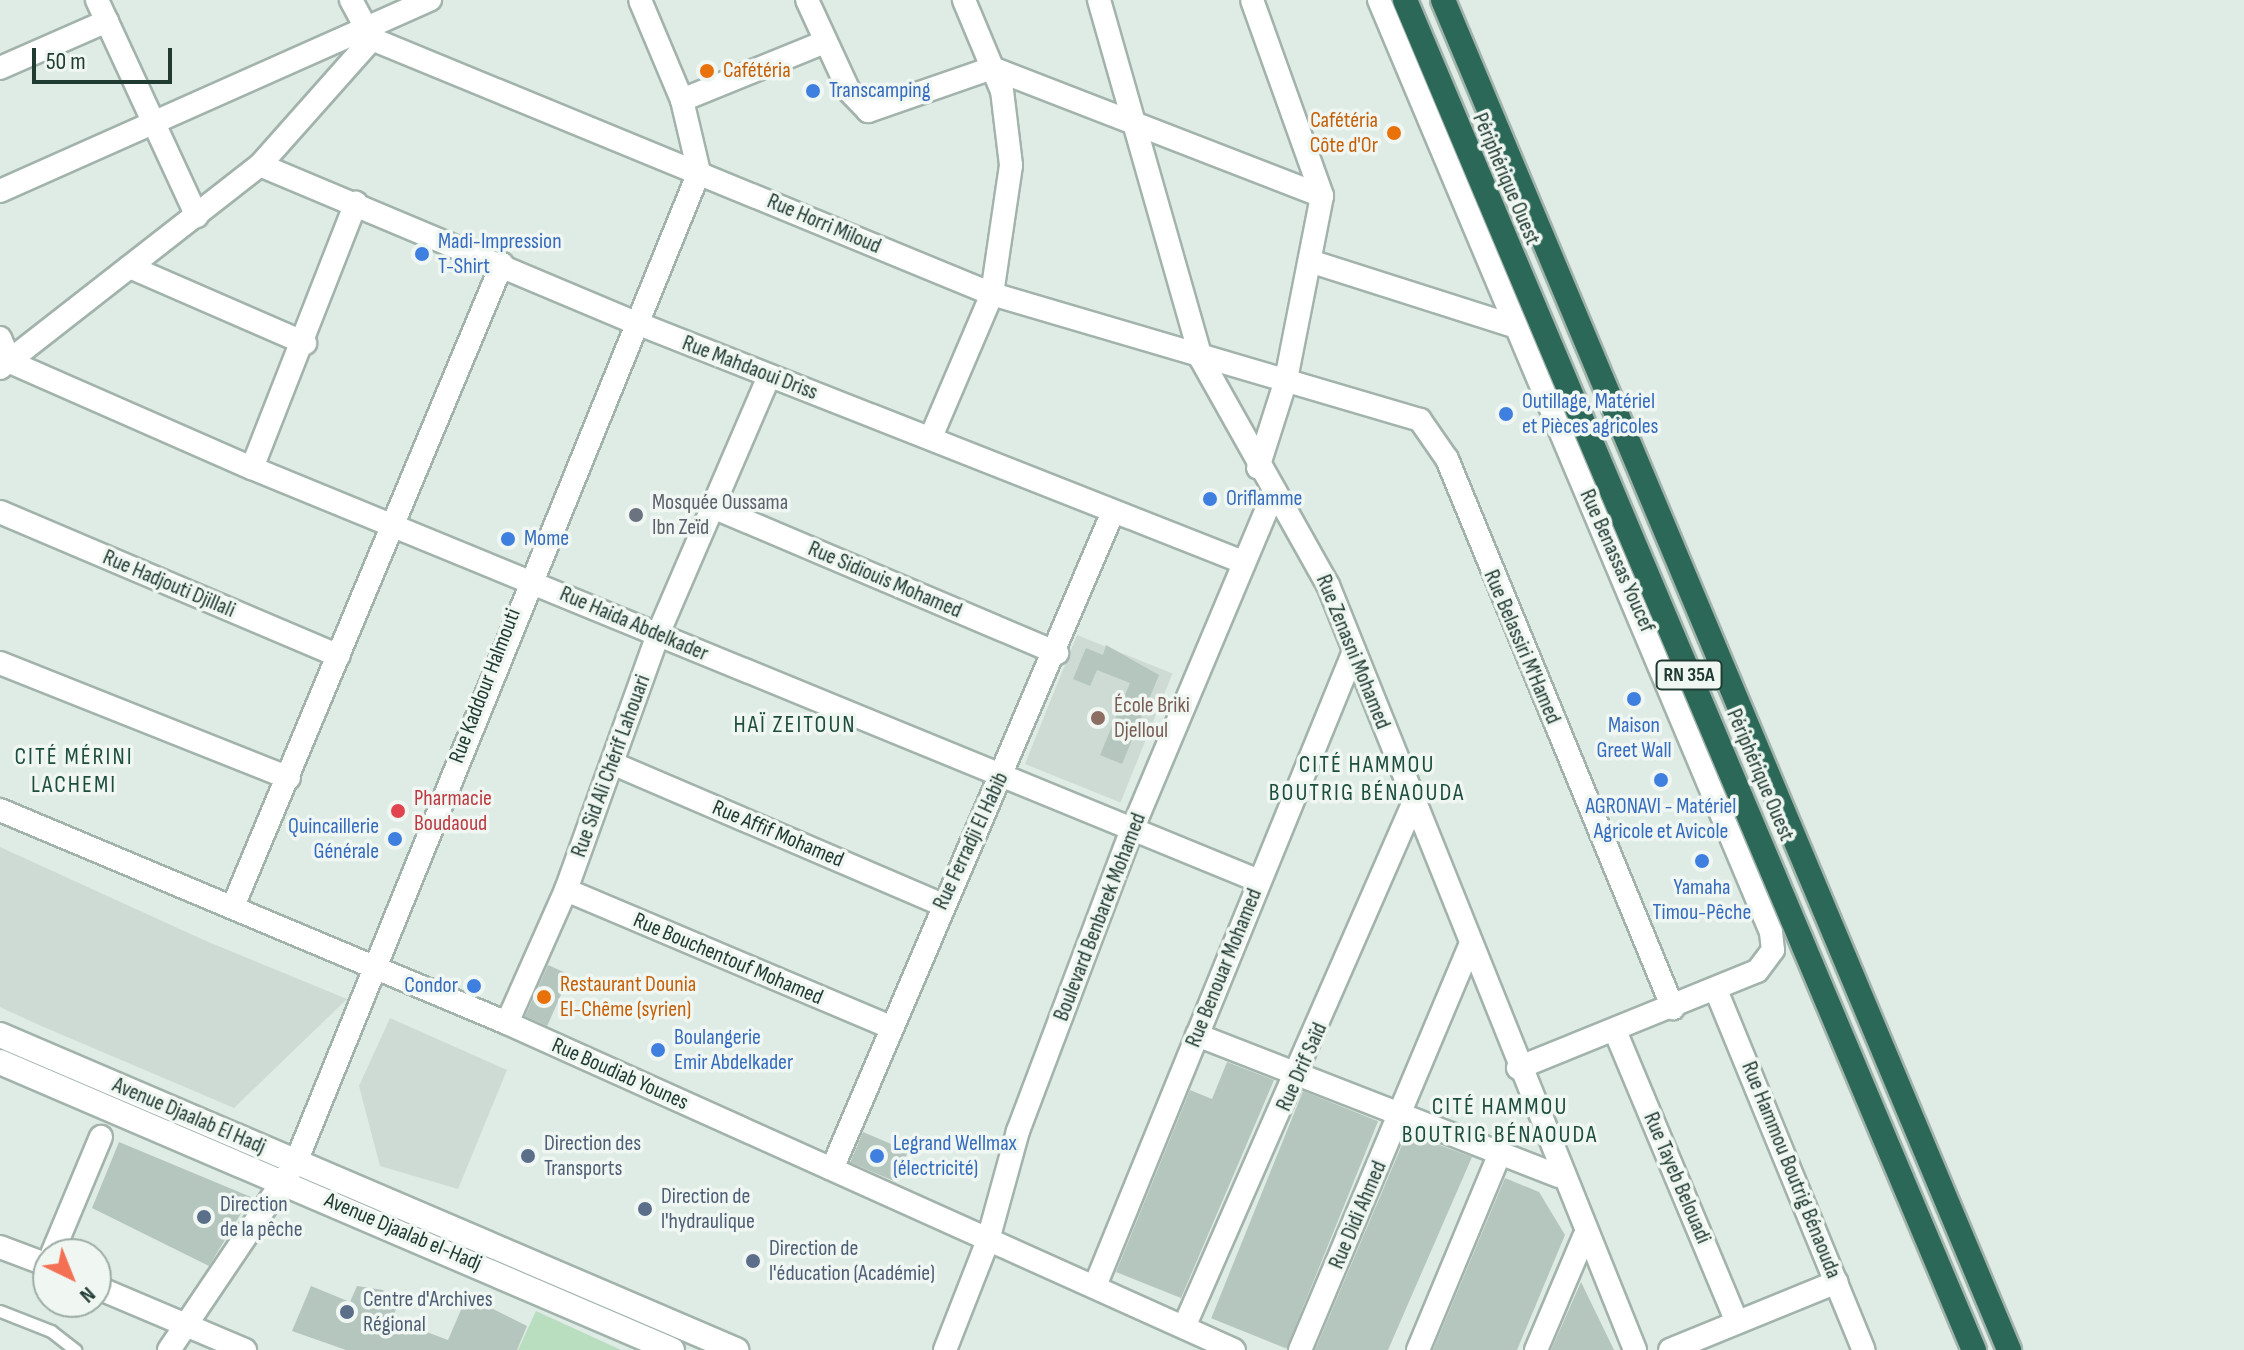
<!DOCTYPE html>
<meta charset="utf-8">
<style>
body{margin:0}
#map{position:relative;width:2244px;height:1350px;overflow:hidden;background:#dfebe5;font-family:"Sofia Sans Condensed",sans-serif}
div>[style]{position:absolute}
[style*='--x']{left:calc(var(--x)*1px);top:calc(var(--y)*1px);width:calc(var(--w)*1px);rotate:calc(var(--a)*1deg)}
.built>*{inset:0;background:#cedbd4;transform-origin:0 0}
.green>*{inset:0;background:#b8ddbf}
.building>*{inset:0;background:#b5c6be;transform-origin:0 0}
.roads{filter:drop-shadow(2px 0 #a2b3ac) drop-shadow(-2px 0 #a2b3ac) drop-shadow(0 2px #a2b3ac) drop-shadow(0 -2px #a2b3ac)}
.lane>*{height:11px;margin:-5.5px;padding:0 5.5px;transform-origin:5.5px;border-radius:5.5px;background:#fff}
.street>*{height:22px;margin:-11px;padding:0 11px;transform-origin:11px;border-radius:11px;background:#fff}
.secondary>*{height:24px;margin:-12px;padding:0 12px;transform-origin:12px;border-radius:12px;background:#fff}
.highway>*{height:24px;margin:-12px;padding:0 12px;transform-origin:12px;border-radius:12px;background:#2b6857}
.dots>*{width:22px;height:22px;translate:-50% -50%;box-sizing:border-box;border:4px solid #f0f7f3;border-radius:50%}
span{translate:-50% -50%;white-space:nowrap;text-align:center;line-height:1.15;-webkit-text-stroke:7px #f0f7f3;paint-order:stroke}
.shield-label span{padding:2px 6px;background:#f0f7f3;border:2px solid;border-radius:6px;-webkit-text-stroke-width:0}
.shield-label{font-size:20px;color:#203b32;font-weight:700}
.food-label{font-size:22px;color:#c56008}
.left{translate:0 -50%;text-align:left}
.right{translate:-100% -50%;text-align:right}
.shop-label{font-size:22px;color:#366cbe}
.street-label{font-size:22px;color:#203b32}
.worship-label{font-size:22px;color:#5b616d}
.education-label{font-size:22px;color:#785e54}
.health-label{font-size:22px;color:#be3a42}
.service-label{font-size:22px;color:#4e5e75}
.neighbourhood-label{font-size:24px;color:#1c4d3e;letter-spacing:2px}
.north{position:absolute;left:32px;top:1238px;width:80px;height:80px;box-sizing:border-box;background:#f0f7f3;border:2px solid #9daca6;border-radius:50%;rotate:137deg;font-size:22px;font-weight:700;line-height:32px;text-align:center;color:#203b32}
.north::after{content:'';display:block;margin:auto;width:28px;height:36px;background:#f47054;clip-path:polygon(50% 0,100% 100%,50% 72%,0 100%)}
.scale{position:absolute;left:32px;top:48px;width:140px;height:36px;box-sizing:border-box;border:4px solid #203b32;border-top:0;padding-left:10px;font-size:24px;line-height:28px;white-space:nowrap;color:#203b32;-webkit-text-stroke:6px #f0f7f3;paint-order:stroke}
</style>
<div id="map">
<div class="built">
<div style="left:1077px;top:635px;width:103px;height:139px;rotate:22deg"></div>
<div style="clip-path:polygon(0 847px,206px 941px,347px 999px,234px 1108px,39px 1025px,0 1007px)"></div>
<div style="clip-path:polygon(390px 1018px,507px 1070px,458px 1189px,380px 1166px,359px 1086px)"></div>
</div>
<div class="green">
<div style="clip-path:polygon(536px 1311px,621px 1350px,518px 1350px)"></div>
</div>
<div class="building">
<div style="clip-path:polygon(1106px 645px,1159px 675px,1122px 764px,1100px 755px,1130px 683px,1097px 670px,1090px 686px,1073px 679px,1086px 648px,1103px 655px)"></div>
<div style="left:548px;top:965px;width:24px;height:56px;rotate:24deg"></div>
<div style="clip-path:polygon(1227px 1062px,1274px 1080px,1181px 1298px,1116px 1272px,1190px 1090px,1212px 1099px)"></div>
<div style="left:1303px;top:1091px;width:81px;height:245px;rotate:22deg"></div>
<div style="left:863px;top:1132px;width:49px;height:33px;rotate:23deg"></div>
<div style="clip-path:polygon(1407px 1133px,1472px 1157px,1388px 1350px,1315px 1350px)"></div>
<div style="clip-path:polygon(119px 1142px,251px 1197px,209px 1266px,92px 1208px)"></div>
<div style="clip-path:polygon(1505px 1178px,1539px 1192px,1565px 1235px,1517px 1350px,1433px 1350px)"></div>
<div style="clip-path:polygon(1581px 1282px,1614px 1350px,1551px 1350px)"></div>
<div style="clip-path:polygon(311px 1286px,350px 1302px,357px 1286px,383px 1290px,398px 1304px,392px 1319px,448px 1340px,467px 1296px,527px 1326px,517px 1350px,346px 1350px,292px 1331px)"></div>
</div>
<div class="roads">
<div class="lane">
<div style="--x:0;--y:1311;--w:55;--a:21.4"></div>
<div style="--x:51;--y:1331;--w:31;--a:38"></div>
</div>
<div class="street">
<div style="--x:97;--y:0;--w:238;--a:65.2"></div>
<div style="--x:351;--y:0;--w:44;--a:61.7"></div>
<div style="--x:372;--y:39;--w:670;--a:22.36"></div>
<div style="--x:992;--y:294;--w:446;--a:16.4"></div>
<div style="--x:1420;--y:420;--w:47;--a:55.3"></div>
<div style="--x:1447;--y:459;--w:594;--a:67.63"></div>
<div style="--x:807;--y:0;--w:100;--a:65.2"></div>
<div style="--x:849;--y:91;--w:28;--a:46"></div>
<div style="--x:868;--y:111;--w:131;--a:-19.1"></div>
<div style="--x:992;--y:68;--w:354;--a:21.2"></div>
<div style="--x:1099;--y:0;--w:373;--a:74.1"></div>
<div style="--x:1201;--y:359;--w:259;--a:60.7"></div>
<div style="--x:1328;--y:585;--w:824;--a:68.13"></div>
<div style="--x:1252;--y:0;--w:208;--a:70.3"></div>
<div style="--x:1322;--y:196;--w:187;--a:101.1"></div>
<div style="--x:1286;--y:380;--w:92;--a:107.7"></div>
<div style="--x:1379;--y:0;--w:1011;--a:67.19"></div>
<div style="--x:1771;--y:932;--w:18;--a:84"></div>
<div style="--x:1773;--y:950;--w:26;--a:127"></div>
<div style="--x:1757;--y:971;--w:258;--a:157.9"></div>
<div style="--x:0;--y:68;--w:117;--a:-23.7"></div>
<div style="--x:682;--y:100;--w:154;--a:-22.1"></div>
<div style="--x:260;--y:165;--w:406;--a:22.8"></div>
<div style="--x:634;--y:322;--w:655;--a:21.51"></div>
<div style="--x:0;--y:191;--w:471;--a:-24"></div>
<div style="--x:1313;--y:262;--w:211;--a:17.7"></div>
<div style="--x:130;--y:267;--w:191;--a:23.5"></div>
<div style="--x:0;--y:338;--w:26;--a:67"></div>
<div style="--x:10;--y:362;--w:264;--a:23.7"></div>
<div style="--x:252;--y:468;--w:1088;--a:22.3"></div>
<div style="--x:0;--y:368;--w:330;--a:-38"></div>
<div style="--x:260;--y:165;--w:169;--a:-48.4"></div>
<div style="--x:931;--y:437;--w:155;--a:-66.9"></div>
<div style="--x:992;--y:294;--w:130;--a:-81.6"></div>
<div style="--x:1011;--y:165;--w:75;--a:-96.9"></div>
<div style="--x:1002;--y:91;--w:99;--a:-112.7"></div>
<div style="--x:252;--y:468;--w:285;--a:-68.6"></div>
<div style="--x:713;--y:507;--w:374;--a:23"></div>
<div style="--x:0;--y:512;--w:368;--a:23"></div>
<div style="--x:0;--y:663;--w:311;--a:21.7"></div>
<div style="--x:614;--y:764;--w:356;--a:23.2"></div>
<div style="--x:0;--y:810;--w:550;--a:22.79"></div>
<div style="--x:507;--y:1023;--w:797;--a:24.22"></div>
<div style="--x:566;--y:890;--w:352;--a:22.9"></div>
<div style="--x:234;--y:904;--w:694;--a:-67.28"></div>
<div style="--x:1716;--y:990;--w:389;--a:67.7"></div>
<div style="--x:507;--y:1023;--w:145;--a:-66.1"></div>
<div style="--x:566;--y:890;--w:272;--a:-70.2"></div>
<div style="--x:658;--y:634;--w:281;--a:-66.7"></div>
<div style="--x:1616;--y:1033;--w:313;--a:67.3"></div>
<div style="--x:1197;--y:1035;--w:388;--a:21.3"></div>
<div style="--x:832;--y:1169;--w:712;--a:-66.85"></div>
<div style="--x:0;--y:1247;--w:51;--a:20.6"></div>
<div style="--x:52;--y:1254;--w:127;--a:-67.3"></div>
<div style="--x:1095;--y:1286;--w:686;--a:-67.81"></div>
<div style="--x:96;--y:1287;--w:162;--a:22.9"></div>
<div style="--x:1184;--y:1327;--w:571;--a:-66.35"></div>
<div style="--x:169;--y:1350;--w:227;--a:-56"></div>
<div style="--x:296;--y:1162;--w:1069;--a:-67.85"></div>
<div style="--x:699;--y:172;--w:74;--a:-103.3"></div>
<div style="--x:682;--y:100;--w:108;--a:-112.8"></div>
<div style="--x:945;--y:1350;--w:118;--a:-68.6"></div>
<div style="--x:988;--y:1240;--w:113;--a:-74.6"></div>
<div style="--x:1018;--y:1131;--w:322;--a:-69.3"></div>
<div style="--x:1132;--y:830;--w:367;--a:-67.2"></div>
<div style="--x:1300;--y:1350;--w:438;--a:-67.2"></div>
<div style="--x:1418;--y:1350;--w:213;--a:-67.4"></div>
<div style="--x:1536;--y:1350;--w:123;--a:-67"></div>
<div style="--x:1670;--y:1350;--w:180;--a:-22.2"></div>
</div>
<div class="secondary">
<div style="--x:0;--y:1035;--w:801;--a:23.17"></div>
<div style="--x:0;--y:1062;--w:731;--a:23.2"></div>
</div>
<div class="highway">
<div style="--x:1405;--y:0;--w:1465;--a:67.15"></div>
<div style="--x:1443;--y:0;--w:1464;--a:67.25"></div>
</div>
</div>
<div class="dots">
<div style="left:707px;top:71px;background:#e8710a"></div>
<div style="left:813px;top:91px;background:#3f7fe0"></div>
<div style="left:1394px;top:133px;background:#e8710a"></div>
<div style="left:422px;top:254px;background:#3f7fe0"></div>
<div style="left:1506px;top:414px;background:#3f7fe0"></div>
<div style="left:1210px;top:499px;background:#3f7fe0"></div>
<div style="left:636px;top:515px;background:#6b7280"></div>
<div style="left:508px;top:539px;background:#3f7fe0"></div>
<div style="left:1634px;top:699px;background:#3f7fe0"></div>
<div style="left:1098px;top:718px;background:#8d6e63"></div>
<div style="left:1661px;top:780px;background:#3f7fe0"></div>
<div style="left:398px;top:811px;background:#e0444e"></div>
<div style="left:395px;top:839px;background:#3f7fe0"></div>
<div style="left:1702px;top:861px;background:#3f7fe0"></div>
<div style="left:474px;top:986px;background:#3f7fe0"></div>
<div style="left:544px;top:997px;background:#e8710a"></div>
<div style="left:658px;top:1050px;background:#3f7fe0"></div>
<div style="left:528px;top:1156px;background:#5c6f8a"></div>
<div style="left:877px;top:1156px;background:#3f7fe0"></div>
<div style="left:645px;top:1209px;background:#5c6f8a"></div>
<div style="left:204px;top:1217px;background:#5c6f8a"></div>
<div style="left:753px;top:1261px;background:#5c6f8a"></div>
<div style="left:347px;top:1312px;background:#5c6f8a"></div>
</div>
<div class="shield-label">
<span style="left:1689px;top:675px">RN 35A</span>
</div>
<div class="food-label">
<span class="left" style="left:723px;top:71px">Cafétéria</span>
<span class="right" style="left:1378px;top:133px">Cafétéria<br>Côte d'Or</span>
<span class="left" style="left:560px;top:997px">Restaurant Dounia<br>El-Chême (syrien)</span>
</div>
<div class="shop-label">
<span class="left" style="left:829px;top:91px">Transcamping</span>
<span class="left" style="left:438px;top:254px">Madi-Impression<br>T-Shirt</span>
<span class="left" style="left:1522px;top:414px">Outillage, Matériel<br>et Pièces agricoles</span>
<span class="left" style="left:1226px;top:499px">Oriflamme</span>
<span class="left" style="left:524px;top:539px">Mome</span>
<span style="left:1634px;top:738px">Maison<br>Greet Wall</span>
<span style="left:1661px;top:819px">AGRONAVI - Matériel<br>Agricole et Avicole</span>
<span class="right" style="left:379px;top:839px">Quincaillerie<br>Générale</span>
<span style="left:1702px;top:900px">Yamaha<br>Timou-Pêche</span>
<span class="right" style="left:458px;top:986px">Condor</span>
<span class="left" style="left:674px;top:1050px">Boulangerie<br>Emir Abdelkader</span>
<span class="left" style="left:893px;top:1156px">Legrand Wellmax<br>(électricité)</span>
</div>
<div class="street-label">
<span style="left:1506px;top:179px;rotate:67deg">Périphérique Ouest</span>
<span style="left:824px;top:224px;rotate:23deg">Rue Horri Miloud</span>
<span style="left:750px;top:368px;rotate:21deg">Rue Mahdaoui Driss</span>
<span style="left:1617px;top:561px;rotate:66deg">Rue Benassas Youcef</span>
<span style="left:885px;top:580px;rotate:23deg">Rue Sidiouis Mohamed</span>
<span style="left:169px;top:584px;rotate:23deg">Rue Hadjouti Djillali</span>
<span style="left:634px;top:624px;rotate:23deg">Rue Haida Abdelkader</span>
<span style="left:1522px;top:647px;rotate:67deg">Rue Belassiri M'Hamed</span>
<span style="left:1353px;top:652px;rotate:68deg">Rue Zenasni Mohamed</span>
<span style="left:485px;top:686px;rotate:-69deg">Rue Kaddour Halmouti</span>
<span style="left:611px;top:766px;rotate:-70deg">Rue Sid Ali Chérif Lahouari</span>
<span style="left:1760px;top:775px;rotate:67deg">Périphérique Ouest</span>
<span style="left:778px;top:834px;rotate:23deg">Rue Affif Mohamed</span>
<span style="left:971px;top:841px;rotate:-65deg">Rue Ferradji El Habib</span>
<span style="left:1100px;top:917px;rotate:-69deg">Boulevard Benbarek Mohamed</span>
<span style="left:728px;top:959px;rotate:23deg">Rue Bouchentouf Mohamed</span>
<span style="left:1224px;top:968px;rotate:-68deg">Rue Benouar Mohamed</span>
<span style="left:1302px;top:1067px;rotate:-66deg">Rue Drif Saïd</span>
<span style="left:620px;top:1074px;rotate:24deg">Rue Boudiab Younes</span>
<span style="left:189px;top:1116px;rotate:23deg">Avenue Djaalab El Hadj</span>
<span style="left:1791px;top:1170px;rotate:68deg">Rue Hammou Boutrig Bénaouda</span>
<span style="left:1677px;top:1178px;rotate:67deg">Rue Tayeb Belouadi</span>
<span style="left:1358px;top:1215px;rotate:-67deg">Rue Didi Ahmed</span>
<span style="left:403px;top:1232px;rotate:23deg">Avenue Djaalab el-Hadj</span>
</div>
<div class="worship-label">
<span class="left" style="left:652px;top:515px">Mosquée Oussama<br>Ibn Zeïd</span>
</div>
<div class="education-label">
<span class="left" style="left:1114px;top:718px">École Briki<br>Djelloul</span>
</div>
<div class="health-label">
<span class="left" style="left:414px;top:811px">Pharmacie<br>Boudaoud</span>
</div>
<div class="service-label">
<span class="left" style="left:544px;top:1156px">Direction des<br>Transports</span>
<span class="left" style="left:661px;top:1209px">Direction de<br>l'hydraulique</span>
<span class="left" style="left:220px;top:1217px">Direction<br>de la pêche</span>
<span class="left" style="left:769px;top:1261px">Direction de<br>l'éducation (Académie)</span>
<span class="left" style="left:363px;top:1312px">Centre d'Archives<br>Régional</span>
</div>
<div class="neighbourhood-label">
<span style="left:795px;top:725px">HAÏ ZEITOUN</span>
<span style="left:74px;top:771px">CITÉ MÉRINI<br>LACHEMI</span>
<span style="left:1367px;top:779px">CITÉ HAMMOU<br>BOUTRIG BÉNAOUDA</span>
<span style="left:1500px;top:1121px">CITÉ HAMMOU<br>BOUTRIG BÉNAOUDA</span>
</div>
<div class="north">N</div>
<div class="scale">50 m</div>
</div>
